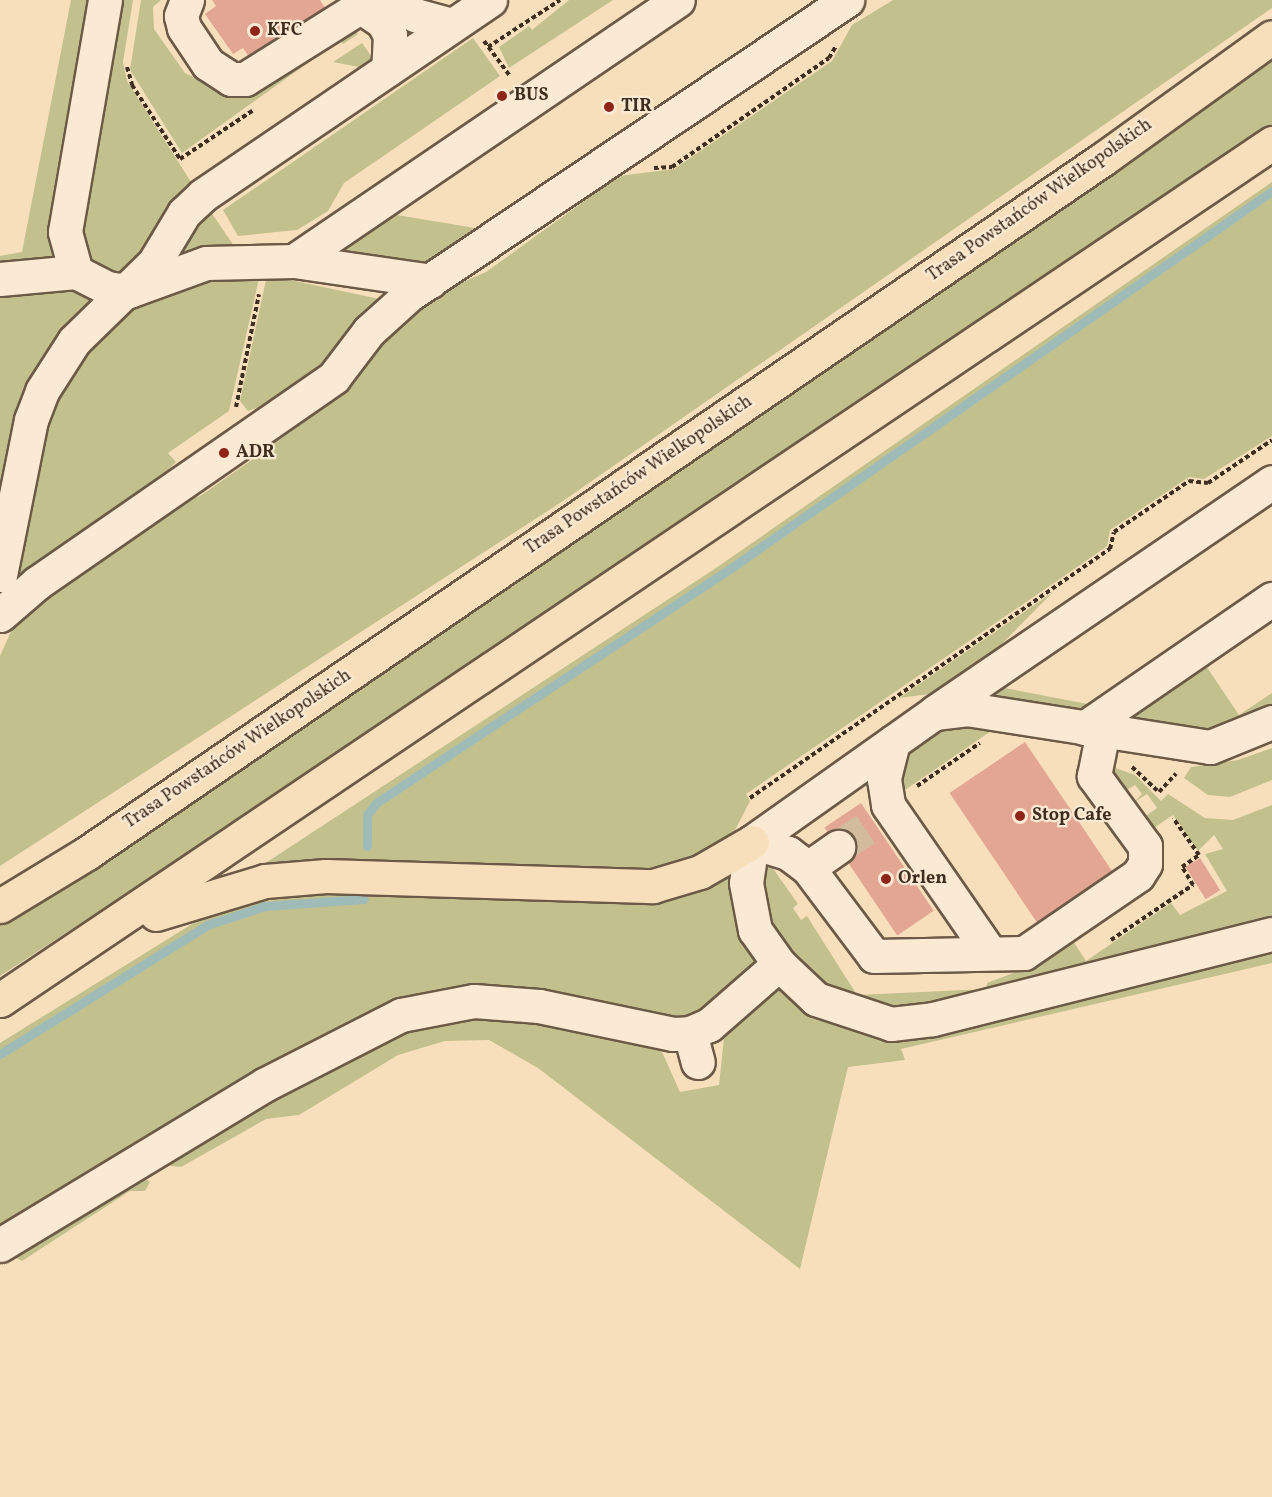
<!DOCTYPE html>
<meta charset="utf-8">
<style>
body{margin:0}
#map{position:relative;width:1272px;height:1497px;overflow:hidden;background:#f8dfbc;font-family:Vollkorn,serif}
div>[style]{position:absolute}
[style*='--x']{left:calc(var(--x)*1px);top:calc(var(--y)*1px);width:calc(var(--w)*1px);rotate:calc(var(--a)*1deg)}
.green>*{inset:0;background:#c2c18d}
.stream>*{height:9px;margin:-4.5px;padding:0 4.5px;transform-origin:4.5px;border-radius:4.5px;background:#9fbbb7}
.building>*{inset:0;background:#e2a693;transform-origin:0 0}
.minor-tunnel>*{height:33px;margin-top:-16.5px;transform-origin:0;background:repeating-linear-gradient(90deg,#d3bc9d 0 33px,transparent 0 49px)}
.path>*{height:4px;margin-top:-2px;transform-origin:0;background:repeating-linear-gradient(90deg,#3e2e1f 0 4.5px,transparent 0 7.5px)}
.roads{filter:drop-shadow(2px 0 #6c5a46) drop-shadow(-2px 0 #6c5a46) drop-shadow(0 2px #6c5a46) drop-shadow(0 -2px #6c5a46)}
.minor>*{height:33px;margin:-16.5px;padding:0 16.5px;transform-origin:16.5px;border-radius:16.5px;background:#faead3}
.highway>*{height:33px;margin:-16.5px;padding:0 16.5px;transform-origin:16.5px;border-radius:16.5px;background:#f8dfbc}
.dots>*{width:16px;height:16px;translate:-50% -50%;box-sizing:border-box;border:3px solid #faead3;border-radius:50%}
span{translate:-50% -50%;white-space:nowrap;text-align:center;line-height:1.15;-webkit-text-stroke:4.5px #faead3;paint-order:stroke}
.poi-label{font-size:18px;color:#3e2e1f;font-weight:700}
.left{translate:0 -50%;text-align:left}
.street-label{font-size:18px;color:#3e2e1f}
</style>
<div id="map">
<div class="green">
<div style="clip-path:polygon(71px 0,93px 0,53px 260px,0 271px,0 256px,22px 252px)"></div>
<div style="clip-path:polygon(118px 0,133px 0,123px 62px,127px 81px,193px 185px,145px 258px,124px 274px,94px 264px,86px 254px,81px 202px)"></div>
<div style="clip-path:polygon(141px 0,161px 0,153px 7px,154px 29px,185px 73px,216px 88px,352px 24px,358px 34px,343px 44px,340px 40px,182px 153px,130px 70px)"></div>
<div style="clip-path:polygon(569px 0,613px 0,509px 68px,499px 47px,529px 26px,532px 30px)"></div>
<div style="clip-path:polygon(893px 0,1272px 0,1272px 8px,563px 501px,0 866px,0 656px,17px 618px,154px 512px,200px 496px,272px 446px,302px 412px,435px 294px,486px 272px,619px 176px,674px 169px,832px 61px,852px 25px)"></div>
<div style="clip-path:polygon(473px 38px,500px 76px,344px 183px,328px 211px,297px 230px,238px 236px,223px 210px)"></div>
<div style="clip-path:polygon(362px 43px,378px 66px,374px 70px,333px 62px)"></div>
<div style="clip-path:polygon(1272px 61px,1272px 124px,738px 495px,0 976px,0 916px,693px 462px)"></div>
<div style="clip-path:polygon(1272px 182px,1272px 436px,1204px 479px,1189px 477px,1110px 530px,1107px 546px,1083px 563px,746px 794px,750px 801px,732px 836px,694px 857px,648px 871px,261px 866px,716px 568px)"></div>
<div style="clip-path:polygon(209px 209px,234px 246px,176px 257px,189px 232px)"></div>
<div style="clip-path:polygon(397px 215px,475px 228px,482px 233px,438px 259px,413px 264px,332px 254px)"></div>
<div style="clip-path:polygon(260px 274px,229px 411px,168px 453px,176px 462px,144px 494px,9px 596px,42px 431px,76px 363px,135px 307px,219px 276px)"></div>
<div style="clip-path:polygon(267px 275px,384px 300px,348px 345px,281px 400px,248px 411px,240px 401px)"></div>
<div style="clip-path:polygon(69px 285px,95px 299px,0 504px,0 291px)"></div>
<div style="clip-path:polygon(1053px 592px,987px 659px,938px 693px,899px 698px)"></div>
<div style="clip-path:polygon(1204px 663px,1239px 715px,1272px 693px,1272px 709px,1217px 732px,1123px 719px)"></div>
<div style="clip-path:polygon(995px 688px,1005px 688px,1093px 705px,1060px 712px,985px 695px)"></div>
<div style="clip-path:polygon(962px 723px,997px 727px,899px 794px,897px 775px,907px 752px,938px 729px)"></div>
<div style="clip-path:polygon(1272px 748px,1272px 780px,1230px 797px,1208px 795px,1184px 778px,1191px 767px,1238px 760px)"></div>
<div style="clip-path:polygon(1110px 766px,1135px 775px,1161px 801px,1168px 794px,1205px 818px,1233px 820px,1272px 805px,1272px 915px,930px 1005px,882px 1008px,829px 991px,794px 957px,766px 917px,761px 865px,772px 867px,798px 904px,793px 908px,801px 920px,807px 916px,857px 995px,986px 989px,987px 983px,1029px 967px,1071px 938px,1086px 961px,1171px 903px,1180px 915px,1227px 891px,1205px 854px,1223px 849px,1214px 835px,1198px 851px,1173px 815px,1151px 830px,1143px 818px,1157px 808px,1147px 794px,1133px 803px,1142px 794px,1135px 785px,1125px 791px)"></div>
<div style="clip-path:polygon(736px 865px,759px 955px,754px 967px,687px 1022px,480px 993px,0 1237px,0 1043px,192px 924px,242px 905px,319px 893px,620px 901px)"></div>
<div style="clip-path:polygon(1272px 941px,1272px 963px,901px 1049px,905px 1060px,848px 1067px,800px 1269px,538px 1068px,489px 1040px,445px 1041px,398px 1055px,299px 1115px,266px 1119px,181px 1167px,171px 1166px,164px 1157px,374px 1035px,493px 1011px,657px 1041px,680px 1092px,719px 1085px,725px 1029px,774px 983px,840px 1021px)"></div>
<div style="clip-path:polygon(138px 1173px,150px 1182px,145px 1191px,130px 1191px,22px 1261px,9px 1254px)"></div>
</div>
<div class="stream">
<div style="--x:367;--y:846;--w:31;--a:-90"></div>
<div style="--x:367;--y:815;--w:15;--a:-53"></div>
<div style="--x:376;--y:803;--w:434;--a:-33.5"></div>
<div style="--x:738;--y:563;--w:651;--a:-34.86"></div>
<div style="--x:0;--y:1054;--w:244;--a:-31.9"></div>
<div style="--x:207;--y:925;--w:61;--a:-18.1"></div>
<div style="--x:265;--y:906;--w:99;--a:-4"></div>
</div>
<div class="building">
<div style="clip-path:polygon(212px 0,320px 0,326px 9px,251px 60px,243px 48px,233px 54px,205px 14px,216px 6px)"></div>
<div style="left:1025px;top:742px;width:159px;height:91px;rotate:56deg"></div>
<div style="left:861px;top:803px;width:130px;height:44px;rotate:56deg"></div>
<div style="left:1200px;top:858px;width:38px;height:17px;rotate:58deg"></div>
</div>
<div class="minor-tunnel">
<div style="--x:838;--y:847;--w:44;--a:-33"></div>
</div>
<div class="path">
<div style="--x:484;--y:41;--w:44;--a:53.4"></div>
<div style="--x:488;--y:47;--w:86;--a:-33.1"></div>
<div style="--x:127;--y:67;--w:19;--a:74"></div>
<div style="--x:132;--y:85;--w:88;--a:57"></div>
<div style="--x:180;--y:159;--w:87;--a:-33.7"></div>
<div style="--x:654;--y:168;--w:18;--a:-3"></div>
<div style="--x:672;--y:167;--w:191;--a:-34.8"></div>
<div style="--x:829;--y:58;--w:14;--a:-60"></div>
<div style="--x:236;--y:407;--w:115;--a:-78.5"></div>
<div style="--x:1132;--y:767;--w:37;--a:43"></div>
<div style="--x:1159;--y:792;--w:25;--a:-47"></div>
<div style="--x:917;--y:786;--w:76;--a:-34.3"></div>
<div style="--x:750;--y:798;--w:438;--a:-34.7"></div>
<div style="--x:1110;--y:549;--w:17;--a:-77"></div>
<div style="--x:1114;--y:532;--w:91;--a:-34.2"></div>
<div style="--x:1189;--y:481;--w:19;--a:6"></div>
<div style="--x:1208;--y:483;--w:77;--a:-33.9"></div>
<div style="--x:1111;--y:940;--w:99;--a:-33.9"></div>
<div style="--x:1193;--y:885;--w:21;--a:-121"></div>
<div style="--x:1182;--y:867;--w:21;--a:-35"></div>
<div style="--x:1199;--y:855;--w:45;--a:-125.1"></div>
</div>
<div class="roads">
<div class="minor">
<div style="--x:105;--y:0;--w:235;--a:99.8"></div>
<div style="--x:65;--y:232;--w:41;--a:74.6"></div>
<div style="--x:76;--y:272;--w:35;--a:27"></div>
<div style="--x:107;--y:288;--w:22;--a:8"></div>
<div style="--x:129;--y:291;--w:82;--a:-20"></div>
<div style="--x:206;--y:263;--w:88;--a:-1.3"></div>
<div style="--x:294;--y:261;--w:464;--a:-34.2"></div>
<div style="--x:187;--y:0;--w:17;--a:111"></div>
<div style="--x:181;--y:16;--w:12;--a:76"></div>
<div style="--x:184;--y:28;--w:43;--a:56.3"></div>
<div style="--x:208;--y:64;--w:27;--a:33"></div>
<div style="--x:231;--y:79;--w:14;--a:0"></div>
<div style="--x:245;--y:79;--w:149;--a:-32.1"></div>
<div style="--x:390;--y:0;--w:29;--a:31"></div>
<div style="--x:415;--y:15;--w:38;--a:15"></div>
<div style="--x:361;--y:7;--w:27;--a:34"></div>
<div style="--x:383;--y:22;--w:15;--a:62"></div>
<div style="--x:390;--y:35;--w:34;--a:93"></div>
<div style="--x:294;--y:261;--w:138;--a:8.3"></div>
<div style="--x:0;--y:279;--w:76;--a:-5.3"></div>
<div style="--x:0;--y:575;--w:158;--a:-78.7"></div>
<div style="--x:31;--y:420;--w:31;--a:-69"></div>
<div style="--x:42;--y:391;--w:59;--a:-57.4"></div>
<div style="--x:74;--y:341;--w:112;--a:-44.3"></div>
<div style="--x:154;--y:263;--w:58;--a:-59"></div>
<div style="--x:184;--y:213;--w:26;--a:-43"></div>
<div style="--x:203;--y:195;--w:347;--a:-34.2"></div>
<div style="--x:0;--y:615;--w:49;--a:-40.9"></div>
<div style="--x:37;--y:583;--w:361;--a:-34.7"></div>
<div style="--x:334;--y:377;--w:58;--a:-52.7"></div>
<div style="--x:369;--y:331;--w:55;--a:-42.1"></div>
<div style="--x:410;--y:294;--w:527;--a:-33.93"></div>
<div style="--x:935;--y:712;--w:408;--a:-34.3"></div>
<div style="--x:1272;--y:722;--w:67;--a:158"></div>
<div style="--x:1210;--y:747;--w:245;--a:-171.1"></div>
<div style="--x:968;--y:709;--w:34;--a:173"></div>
<div style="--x:934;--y:713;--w:223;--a:144.7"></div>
<div style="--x:752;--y:842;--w:41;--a:98.3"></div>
<div style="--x:746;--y:883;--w:48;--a:79.2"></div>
<div style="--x:755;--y:930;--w:42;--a:54.8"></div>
<div style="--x:779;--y:964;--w:51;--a:43.4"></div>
<div style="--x:816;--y:999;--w:79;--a:18.4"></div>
<div style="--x:891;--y:1024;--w:42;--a:-6.8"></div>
<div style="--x:933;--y:1019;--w:349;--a:-14.1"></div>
<div style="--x:1084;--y:728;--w:228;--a:-34.5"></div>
<div style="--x:893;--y:742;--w:38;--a:104"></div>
<div style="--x:884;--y:779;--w:26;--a:81"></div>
<div style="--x:888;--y:805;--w:176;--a:55.4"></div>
<div style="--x:752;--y:842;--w:38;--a:17"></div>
<div style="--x:788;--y:853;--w:25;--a:37"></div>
<div style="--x:808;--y:868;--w:110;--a:53.1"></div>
<div style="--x:874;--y:956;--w:150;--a:-1.1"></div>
<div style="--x:1024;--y:953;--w:138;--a:-34.4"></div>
<div style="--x:1138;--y:875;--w:13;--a:-58"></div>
<div style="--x:1145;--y:864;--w:18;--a:-90"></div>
<div style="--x:1145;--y:846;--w:87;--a:-126.1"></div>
<div style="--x:1094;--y:776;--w:46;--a:-78.7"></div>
<div style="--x:808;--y:868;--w:37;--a:-35"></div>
<div style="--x:690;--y:1033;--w:21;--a:-23"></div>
<div style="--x:709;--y:1025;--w:93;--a:-41.1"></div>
<div style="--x:0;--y:1245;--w:309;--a:-31.2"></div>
<div style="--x:264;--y:1085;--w:154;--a:-27.1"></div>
<div style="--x:401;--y:1015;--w:74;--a:-10.9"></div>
<div style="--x:474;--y:1001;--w:65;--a:4.4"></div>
<div style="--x:539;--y:1006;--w:137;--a:11.8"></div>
<div style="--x:673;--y:1034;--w:17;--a:-3"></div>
<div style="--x:690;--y:1033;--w:30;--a:75"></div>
</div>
<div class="highway">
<div style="--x:0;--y:906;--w:102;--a:-31.3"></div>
<div style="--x:87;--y:853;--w:1230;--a:-34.34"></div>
<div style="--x:1103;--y:159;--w:208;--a:-35.8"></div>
<div style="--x:156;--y:914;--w:114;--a:-16.8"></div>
<div style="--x:265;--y:881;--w:61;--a:-4.7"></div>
<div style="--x:326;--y:876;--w:327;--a:1.8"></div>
<div style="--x:653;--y:886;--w:49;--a:-16.6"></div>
<div style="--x:700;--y:872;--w:60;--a:-30"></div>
<div style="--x:0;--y:1000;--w:1534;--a:-33.97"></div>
</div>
</div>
<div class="dots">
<div style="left:255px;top:31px;background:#8f2418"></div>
<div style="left:502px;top:96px;background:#8f2418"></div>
<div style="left:609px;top:107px;background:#8f2418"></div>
<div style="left:224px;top:453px;background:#8f2418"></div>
<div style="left:1020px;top:816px;background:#8f2418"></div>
<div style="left:886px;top:879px;background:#8f2418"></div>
</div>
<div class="poi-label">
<span class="left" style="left:267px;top:31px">KFC</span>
<span class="left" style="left:514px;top:96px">BUS</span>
<span class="left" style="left:621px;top:107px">TIR</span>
<span class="left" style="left:236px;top:453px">ADR</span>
<span class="left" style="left:1032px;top:816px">Stop Cafe</span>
<span class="left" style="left:898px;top:879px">Orlen</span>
</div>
<div class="street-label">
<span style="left:1040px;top:201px;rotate:-35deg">Trasa Powstańców Wielkopolskich</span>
<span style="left:639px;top:476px;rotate:-34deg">Trasa Powstańców Wielkopolskich</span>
<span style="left:238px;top:750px;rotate:-34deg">Trasa Powstańców Wielkopolskich</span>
</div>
</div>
